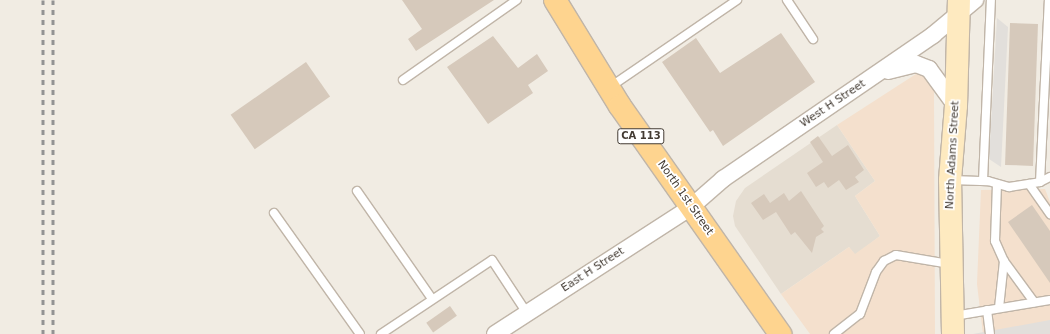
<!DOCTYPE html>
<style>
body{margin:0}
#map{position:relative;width:1050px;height:334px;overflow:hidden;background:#f1ece3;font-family:"DejaVu Sans",sans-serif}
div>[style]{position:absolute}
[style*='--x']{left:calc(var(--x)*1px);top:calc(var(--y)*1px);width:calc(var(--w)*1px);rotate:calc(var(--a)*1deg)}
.residential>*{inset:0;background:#e5ddd1}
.commercial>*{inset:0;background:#f4e0cd}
.parking>*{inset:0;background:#e2dfdb}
.building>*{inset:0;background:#d6c9bb;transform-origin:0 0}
.roads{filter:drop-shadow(1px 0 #c0b5a8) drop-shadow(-1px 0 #c0b5a8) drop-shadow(0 1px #c0b5a8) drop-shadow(0 -1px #c0b5a8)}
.lane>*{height:8px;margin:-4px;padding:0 4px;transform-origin:4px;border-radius:4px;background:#fff}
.street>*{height:16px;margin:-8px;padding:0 8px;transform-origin:8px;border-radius:8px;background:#fff}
.secondary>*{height:22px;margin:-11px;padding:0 11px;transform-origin:11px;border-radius:11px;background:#feeac0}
.primary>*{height:22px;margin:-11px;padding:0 11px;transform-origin:11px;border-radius:11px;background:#fed48f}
.rail>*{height:3px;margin-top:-1.5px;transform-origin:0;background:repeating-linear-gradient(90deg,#939393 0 5px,transparent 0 10px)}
span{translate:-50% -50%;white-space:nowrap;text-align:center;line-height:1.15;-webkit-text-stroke:3.5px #fff;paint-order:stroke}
.shield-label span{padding:1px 3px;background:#fff;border:1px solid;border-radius:3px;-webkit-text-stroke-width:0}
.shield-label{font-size:10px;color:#433b33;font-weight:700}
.street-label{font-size:11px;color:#433b33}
</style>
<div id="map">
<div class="residential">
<div style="clip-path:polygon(837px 125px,875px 181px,855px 196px,880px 236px,855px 255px,849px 247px,781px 294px,735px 226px,733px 216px,736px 201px,745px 188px)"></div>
</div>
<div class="commercial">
<div style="clip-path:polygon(916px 74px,924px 76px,934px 91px,935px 334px,810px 334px,781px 294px,849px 247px,855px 254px,880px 236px,855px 196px,875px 181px,837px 125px)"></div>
<div style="clip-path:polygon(1045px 189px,1050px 202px,1050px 334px,983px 334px,977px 284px,981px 190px)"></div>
</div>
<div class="parking">
<div style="clip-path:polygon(997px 18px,1008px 27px,1001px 167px,989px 159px)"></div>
<div style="clip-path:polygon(1050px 320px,1050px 334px,973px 334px)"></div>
</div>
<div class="building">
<div style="clip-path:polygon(402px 0,494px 0,416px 51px,408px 39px,422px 29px)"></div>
<div style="left:1010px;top:23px;width:28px;height:142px;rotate:2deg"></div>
<div style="clip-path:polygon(781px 33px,815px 82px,723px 146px,713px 130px,710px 132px,662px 62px,696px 38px,720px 73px)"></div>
<div style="clip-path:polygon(493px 36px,518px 68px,537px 54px,548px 71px,528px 85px,533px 93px,488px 124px,447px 67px)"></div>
<div style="left:306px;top:62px;width:42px;height:92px;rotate:55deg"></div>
<div style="clip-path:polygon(818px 136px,832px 156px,848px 145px,864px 170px,855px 177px,859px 182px,846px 190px,839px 180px,828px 188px,824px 182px,816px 187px,807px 173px,823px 162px,810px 142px)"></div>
<div style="clip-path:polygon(801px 191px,824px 226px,821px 229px,824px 232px,816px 237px,812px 253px,795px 232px,791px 235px,776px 212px,763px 220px,751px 203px,764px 194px,770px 203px,784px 193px,789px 201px)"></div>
<div style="clip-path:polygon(1032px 205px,1050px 231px,1050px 283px,1008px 222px)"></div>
<div style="left:450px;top:306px;width:12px;height:29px;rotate:55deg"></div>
</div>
<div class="roads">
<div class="lane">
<div style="--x:787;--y:0;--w:47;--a:56.3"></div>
<div style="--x:403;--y:80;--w:139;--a:-35.1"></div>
<div style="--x:610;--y:87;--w:154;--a:-34.4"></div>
<div style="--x:951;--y:180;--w:37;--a:2"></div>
<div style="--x:988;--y:181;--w:22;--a:16"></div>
<div style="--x:1009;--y:187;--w:31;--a:-9"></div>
<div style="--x:1040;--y:182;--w:11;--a:-27"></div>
<div style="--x:983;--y:181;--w:181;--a:-87.5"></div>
<div style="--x:1040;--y:182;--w:182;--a:-87.2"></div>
<div style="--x:997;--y:184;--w:57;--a:92"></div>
<div style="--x:995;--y:241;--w:22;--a:66"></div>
<div style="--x:1004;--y:261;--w:47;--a:96.1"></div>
<div style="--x:1029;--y:184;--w:37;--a:55"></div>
<div style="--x:357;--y:191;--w:131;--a:55.2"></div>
<div style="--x:274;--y:213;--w:148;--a:54.6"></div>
<div style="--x:1004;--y:261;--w:51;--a:53.8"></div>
<div style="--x:987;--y:310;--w:24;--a:83"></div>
<div style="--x:954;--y:316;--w:97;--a:-9.5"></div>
<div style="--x:381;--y:334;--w:133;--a:-33.7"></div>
<div style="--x:492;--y:260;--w:64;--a:56.6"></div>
<div style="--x:834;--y:334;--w:33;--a:-38"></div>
<div style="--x:860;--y:314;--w:45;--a:-69.1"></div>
<div style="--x:876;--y:272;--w:14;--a:-54"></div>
<div style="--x:884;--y:261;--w:13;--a:-27"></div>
<div style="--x:896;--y:255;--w:55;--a:9.5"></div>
</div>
<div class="street">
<div style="--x:888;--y:71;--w:29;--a:-14"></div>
<div style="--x:916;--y:64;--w:14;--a:21"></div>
<div style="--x:929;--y:69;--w:46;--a:53.9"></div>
<div style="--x:495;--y:334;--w:234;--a:-32.9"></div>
<div style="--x:691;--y:207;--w:43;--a:-41.2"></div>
<div style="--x:723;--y:179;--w:255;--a:-34.4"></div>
<div style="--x:933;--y:35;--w:55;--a:-39.8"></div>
</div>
<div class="secondary">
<div style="--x:953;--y:334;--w:154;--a:-91.1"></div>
<div style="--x:950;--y:180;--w:74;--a:-85.4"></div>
<div style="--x:956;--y:106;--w:106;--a:-88.4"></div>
</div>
<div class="primary">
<div style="--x:555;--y:0;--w:124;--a:58.5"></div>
<div style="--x:620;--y:106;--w:279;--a:54.9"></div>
</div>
</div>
<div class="rail">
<div style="--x:43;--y:0;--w:334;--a:90"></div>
<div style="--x:53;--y:0;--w:334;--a:90"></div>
</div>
<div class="shield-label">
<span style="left:641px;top:136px">CA 113</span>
</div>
<div class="street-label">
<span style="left:833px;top:104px;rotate:-34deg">West H Street</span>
<span style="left:953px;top:155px;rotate:-87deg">North Adams Street</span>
<span style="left:685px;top:198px;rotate:55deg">North 1st Street</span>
<span style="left:593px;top:270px;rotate:-33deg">East H Street</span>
</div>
</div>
